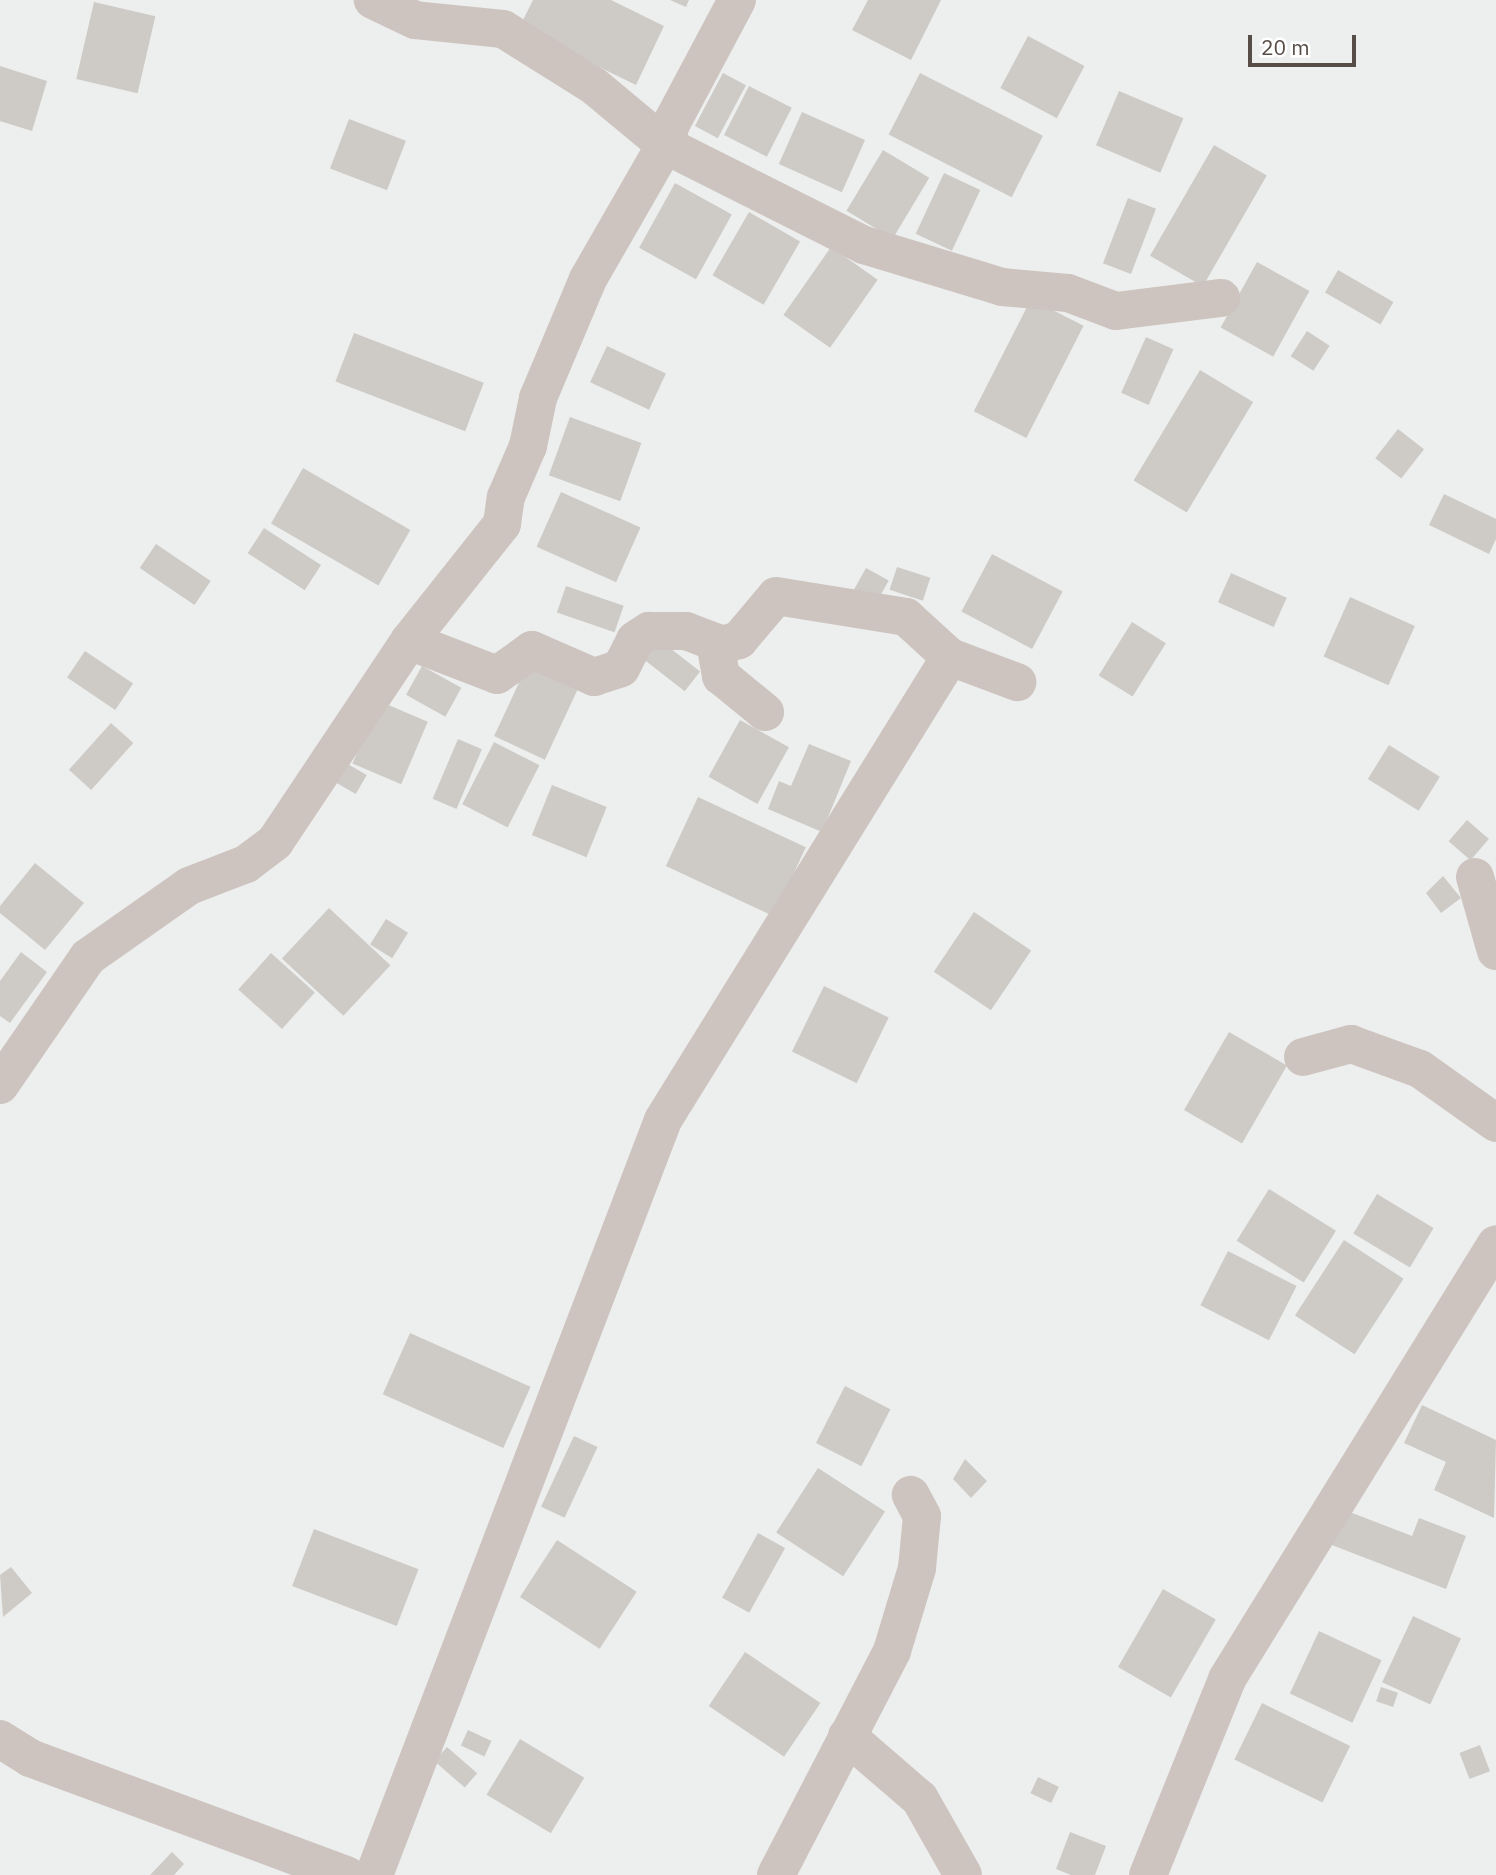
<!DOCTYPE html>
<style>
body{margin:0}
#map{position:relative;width:1496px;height:1875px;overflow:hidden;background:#edefef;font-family:"IBM Plex Sans",sans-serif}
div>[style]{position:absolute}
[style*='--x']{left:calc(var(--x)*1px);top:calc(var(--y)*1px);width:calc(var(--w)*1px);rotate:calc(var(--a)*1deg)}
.building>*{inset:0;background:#cecbc7;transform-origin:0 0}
.street>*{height:38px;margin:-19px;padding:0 19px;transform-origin:19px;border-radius:19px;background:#cec4bf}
span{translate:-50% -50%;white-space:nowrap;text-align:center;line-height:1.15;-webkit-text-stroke:5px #fff;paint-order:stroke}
.scale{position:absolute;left:1248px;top:35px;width:108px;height:32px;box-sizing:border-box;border:4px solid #584c47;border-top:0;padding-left:9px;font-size:21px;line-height:24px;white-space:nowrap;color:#584c47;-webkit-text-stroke:5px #fff;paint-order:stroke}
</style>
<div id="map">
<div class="building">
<div style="clip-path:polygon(533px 0,611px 0,664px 26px,636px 85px,519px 28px)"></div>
<div style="clip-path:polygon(670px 0,689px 0,686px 7px)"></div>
<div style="clip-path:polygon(868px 0,941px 0,911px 60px,852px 30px)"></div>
<div style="left:94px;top:2px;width:63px;height:79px;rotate:13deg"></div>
<div style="left:1028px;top:36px;width:64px;height:59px;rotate:28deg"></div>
<div style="clip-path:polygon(0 66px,47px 81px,32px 131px,0 121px)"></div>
<div style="left:723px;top:73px;width:26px;height:60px;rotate:28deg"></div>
<div style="left:920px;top:73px;width:138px;height:69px;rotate:27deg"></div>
<div style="left:749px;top:86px;width:48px;height:55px;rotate:27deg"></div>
<div style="left:1119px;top:91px;width:70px;height:59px;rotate:23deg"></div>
<div style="left:802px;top:112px;width:69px;height:57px;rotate:24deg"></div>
<div style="left:349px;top:119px;width:61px;height:53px;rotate:21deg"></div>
<div style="left:1214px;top:145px;width:61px;height:128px;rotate:30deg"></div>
<div style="left:883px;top:150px;width:54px;height:71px;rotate:31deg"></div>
<div style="left:944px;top:173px;width:40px;height:67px;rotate:25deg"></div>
<div style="left:675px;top:183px;width:65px;height:74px;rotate:29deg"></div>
<div style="left:1128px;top:198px;width:30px;height:70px;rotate:21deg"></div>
<div style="left:749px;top:212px;width:59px;height:73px;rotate:30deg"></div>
<div style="left:831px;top:247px;width:57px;height:83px;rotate:35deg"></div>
<div style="left:1257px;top:262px;width:60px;height:75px;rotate:29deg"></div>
<div style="left:1338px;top:270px;width:64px;height:26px;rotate:30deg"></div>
<div style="left:1031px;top:299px;width:59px;height:126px;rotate:27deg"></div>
<div style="left:1307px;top:331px;width:27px;height:30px;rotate:33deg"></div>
<div style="left:354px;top:333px;width:139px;height:52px;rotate:21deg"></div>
<div style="left:1146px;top:337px;width:30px;height:61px;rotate:24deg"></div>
<div style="left:607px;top:346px;width:65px;height:40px;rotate:25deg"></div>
<div style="left:1200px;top:370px;width:62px;height:129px;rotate:31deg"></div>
<div style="left:570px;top:417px;width:76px;height:62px;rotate:20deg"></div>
<div style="left:1398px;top:429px;width:33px;height:37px;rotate:38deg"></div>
<div style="left:303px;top:468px;width:124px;height:64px;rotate:30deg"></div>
<div style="left:561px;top:492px;width:87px;height:60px;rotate:24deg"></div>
<div style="clip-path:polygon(1444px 494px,1496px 519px,1496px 539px,1489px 554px,1429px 525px)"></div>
<div style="left:264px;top:528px;width:68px;height:30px;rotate:33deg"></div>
<div style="left:156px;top:544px;width:66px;height:29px;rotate:34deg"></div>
<div style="left:992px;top:554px;width:80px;height:65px;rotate:28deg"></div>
<div style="left:897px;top:567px;width:35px;height:24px;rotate:18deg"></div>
<div style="left:866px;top:568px;width:26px;height:33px;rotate:29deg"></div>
<div style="left:1231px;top:573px;width:61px;height:32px;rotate:24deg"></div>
<div style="left:566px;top:586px;width:61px;height:28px;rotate:19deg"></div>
<div style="left:1350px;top:597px;width:71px;height:65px;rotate:24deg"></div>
<div style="left:1132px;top:622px;width:40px;height:63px;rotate:32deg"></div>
<div style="left:652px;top:634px;width:61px;height:25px;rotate:38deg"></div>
<div style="left:85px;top:651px;width:58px;height:32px;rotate:34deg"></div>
<div style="left:530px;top:659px;width:56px;height:85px;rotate:25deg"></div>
<div style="left:422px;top:666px;width:45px;height:33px;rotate:29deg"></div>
<div style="left:379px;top:701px;width:53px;height:68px;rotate:23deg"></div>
<div style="left:740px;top:720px;width:56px;height:65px;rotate:29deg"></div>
<div style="left:111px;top:723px;width:30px;height:63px;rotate:42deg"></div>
<div style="left:458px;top:739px;width:26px;height:65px;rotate:23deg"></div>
<div style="left:494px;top:742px;width:51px;height:70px;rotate:27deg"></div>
<div style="clip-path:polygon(809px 744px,851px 761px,822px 832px,768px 809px,779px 781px,791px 786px)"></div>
<div style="left:1389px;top:745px;width:60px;height:40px;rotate:32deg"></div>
<div style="left:346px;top:763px;width:24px;height:22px;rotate:30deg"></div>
<div style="left:552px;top:785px;width:59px;height:54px;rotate:22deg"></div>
<div style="left:698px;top:797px;width:119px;height:76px;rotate:25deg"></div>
<div style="left:1467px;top:820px;width:29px;height:28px;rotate:41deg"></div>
<div style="clip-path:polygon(35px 863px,84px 903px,45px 950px,0 913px,0 906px)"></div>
<div style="clip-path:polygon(1443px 876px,1461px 898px,1441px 913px,1426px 893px)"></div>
<div style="left:329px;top:908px;width:84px;height:69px;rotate:43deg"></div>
<div style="left:974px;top:912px;width:69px;height:72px;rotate:34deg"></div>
<div style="left:386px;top:919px;width:26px;height:30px;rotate:32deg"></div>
<div style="clip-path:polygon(21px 952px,47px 972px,10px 1023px,0 1016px,0 981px)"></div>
<div style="left:271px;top:953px;width:59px;height:49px;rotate:42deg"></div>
<div style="left:824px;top:986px;width:72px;height:73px;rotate:26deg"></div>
<div style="left:1229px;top:1032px;width:67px;height:90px;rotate:30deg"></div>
<div style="left:1269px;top:1189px;width:79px;height:61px;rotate:32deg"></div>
<div style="left:1377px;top:1194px;width:66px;height:46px;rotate:31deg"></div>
<div style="left:1344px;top:1240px;width:71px;height:90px;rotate:33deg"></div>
<div style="left:1228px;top:1251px;width:77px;height:61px;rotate:27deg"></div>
<div style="left:410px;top:1333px;width:132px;height:67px;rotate:24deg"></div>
<div style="left:845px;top:1386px;width:51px;height:64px;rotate:27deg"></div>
<div style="clip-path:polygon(1422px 1405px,1496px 1440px,1494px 1518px,1434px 1490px,1446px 1462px,1404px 1443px)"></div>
<div style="left:574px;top:1436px;width:26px;height:78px;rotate:25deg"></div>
<div style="clip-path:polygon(965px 1459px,987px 1481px,971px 1498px,953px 1479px)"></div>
<div style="left:818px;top:1468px;width:80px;height:77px;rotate:33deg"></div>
<div style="clip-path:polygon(1342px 1509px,1412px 1536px,1419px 1518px,1466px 1536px,1446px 1589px,1329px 1544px)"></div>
<div style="left:314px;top:1529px;width:112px;height:61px;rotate:21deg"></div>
<div style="left:758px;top:1533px;width:31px;height:74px;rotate:29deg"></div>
<div style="left:557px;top:1540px;width:95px;height:68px;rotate:33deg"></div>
<div style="clip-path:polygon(11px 1567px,32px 1593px,3px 1617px,0 1575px)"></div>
<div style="left:1163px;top:1589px;width:61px;height:90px;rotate:30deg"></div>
<div style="left:1413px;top:1616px;width:53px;height:73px;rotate:25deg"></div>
<div style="left:1319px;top:1631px;width:69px;height:69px;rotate:25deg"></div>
<div style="left:745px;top:1652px;width:91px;height:65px;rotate:34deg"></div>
<div style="left:1381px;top:1687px;width:18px;height:15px;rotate:19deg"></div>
<div style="left:1262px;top:1703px;width:98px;height:63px;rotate:26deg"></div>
<div style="left:468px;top:1730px;width:26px;height:17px;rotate:25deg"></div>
<div style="left:520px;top:1739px;width:75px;height:65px;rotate:31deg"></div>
<div style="left:1480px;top:1745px;width:28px;height:22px;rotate:69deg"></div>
<div style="left:447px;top:1747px;width:40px;height:19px;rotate:41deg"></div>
<div style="left:1038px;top:1777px;width:23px;height:18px;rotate:25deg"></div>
<div style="clip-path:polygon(1070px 1832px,1106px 1846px,1095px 1875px,1071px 1875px,1056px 1869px)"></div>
<div style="clip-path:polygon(172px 1852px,184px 1864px,174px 1875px,150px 1875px)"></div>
</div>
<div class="street">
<div style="--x:737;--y:0;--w:140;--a:118"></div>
<div style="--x:671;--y:124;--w:22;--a:106"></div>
<div style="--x:665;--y:145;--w:223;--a:26.7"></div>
<div style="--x:864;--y:245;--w:144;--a:16.9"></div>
<div style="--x:1002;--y:287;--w:66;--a:5.2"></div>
<div style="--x:1068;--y:293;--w:51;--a:20.6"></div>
<div style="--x:1116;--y:311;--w:106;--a:-7.1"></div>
<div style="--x:409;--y:641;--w:94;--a:21.1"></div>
<div style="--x:497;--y:675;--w:43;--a:-35.5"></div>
<div style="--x:532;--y:650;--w:68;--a:23.5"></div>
<div style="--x:594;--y:677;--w:28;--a:-18"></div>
<div style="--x:621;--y:668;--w:31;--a:-63"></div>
<div style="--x:635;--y:640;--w:17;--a:-33"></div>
<div style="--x:649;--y:631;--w:37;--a:0"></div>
<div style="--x:686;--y:631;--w:31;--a:21"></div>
<div style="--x:715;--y:642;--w:35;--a:80"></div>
<div style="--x:721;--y:676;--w:57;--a:39.3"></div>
<div style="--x:717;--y:646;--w:23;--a:-15"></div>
<div style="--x:739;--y:640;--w:57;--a:-49.9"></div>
<div style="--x:776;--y:596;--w:132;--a:9.2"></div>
<div style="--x:906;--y:617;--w:59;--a:42.3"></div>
<div style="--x:950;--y:657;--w:72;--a:20.5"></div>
<div style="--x:1475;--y:877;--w:77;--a:74.2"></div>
<div style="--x:1303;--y:1057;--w:50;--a:-15.2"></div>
<div style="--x:1351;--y:1044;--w:73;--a:19.9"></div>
<div style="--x:1420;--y:1069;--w:93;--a:35.4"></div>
<div style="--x:0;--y:1085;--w:155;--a:-55.5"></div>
<div style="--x:88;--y:957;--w:123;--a:-35.1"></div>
<div style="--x:189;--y:886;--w:61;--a:-21.1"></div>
<div style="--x:246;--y:864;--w:36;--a:-37"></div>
<div style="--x:275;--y:842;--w:242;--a:-56.3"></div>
<div style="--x:409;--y:641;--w:149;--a:-51.5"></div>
<div style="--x:502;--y:524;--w:27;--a:-82"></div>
<div style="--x:506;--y:497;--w:56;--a:-66.7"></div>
<div style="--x:528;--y:446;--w:49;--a:-78.2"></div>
<div style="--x:538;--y:398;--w:129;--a:-67.2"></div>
<div style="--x:588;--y:279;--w:155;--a:-60.1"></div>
<div style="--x:665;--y:145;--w:92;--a:-140.3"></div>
<div style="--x:594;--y:86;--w:107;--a:-147.9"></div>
<div style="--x:503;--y:29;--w:88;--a:-174.2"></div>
<div style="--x:415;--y:20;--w:47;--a:-154.5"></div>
<div style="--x:847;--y:1736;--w:96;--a:40.8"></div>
<div style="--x:920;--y:1799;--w:87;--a:60.5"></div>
<div style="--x:0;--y:1739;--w:36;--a:32"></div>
<div style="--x:30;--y:1758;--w:338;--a:20.3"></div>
<div style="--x:374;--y:1875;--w:808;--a:-69.05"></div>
<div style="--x:663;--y:1120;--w:545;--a:-58.21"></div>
<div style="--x:776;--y:1875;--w:252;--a:-62.6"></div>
<div style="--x:892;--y:1651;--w:87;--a:-73.2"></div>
<div style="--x:917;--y:1568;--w:52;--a:-84.5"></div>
<div style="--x:922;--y:1516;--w:24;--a:-118"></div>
<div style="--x:1148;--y:1875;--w:211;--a:-68"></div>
<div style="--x:1227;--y:1679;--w:511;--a:-58.27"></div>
</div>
<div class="scale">20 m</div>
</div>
